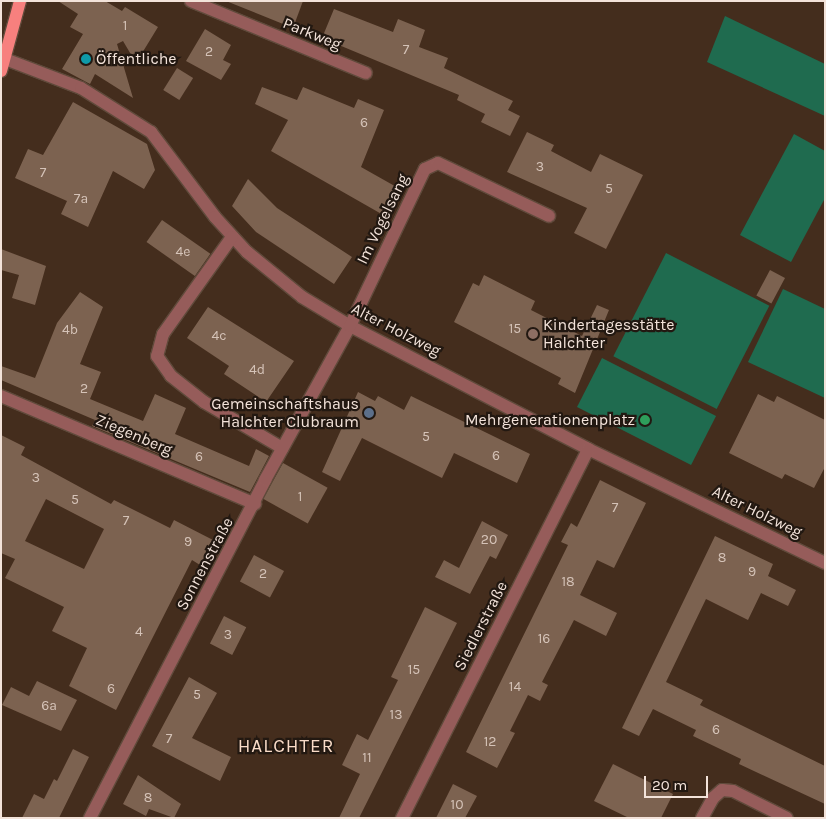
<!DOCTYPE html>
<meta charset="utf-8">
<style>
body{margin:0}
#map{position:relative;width:826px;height:819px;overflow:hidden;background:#442d1d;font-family:Karla,sans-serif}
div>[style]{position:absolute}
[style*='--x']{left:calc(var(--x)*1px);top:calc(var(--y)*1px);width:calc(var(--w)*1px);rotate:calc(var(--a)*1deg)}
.green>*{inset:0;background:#1f6b4f;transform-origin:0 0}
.building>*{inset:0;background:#7c6250;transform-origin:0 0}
.roads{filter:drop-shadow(1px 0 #604a3b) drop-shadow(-1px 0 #604a3b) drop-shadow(0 1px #604a3b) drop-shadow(0 -1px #604a3b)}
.minor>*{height:12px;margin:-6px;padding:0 6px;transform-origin:6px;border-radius:6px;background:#965c5a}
.major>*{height:12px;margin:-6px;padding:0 6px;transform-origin:6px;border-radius:6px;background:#f7807e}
.dots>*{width:14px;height:14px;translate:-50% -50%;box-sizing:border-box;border:2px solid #221811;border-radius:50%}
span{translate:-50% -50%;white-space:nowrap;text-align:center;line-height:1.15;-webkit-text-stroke:4.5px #221811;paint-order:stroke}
.number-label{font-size:14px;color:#d5c3b8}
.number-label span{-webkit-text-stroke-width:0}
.street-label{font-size:16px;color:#f3e3da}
.poi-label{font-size:16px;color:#f3e3da}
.left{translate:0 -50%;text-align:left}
.right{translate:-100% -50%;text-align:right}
.quarter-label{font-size:19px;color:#fadcc8;letter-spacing:1px}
.frame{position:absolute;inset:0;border:2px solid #f3e3da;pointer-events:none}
.scale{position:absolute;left:644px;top:776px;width:64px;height:22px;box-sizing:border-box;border:2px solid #f3e3da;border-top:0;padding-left:6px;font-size:15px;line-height:18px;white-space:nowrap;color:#f3e3da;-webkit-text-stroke:4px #221811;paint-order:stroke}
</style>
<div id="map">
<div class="green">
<div style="clip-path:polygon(725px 16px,825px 64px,825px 116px,707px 62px)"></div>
<div style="clip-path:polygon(794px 134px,825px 151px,825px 198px,791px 262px,740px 235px)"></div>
<div style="left:666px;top:253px;width:116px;height:116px;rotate:27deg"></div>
<div style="clip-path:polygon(783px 289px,825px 309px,825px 398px,748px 362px)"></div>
<div style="left:602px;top:358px;width:128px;height:55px;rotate:27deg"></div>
</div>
<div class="building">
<div style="clip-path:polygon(58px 1px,105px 1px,122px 11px,125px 7px,158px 27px,136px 63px,123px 41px,117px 44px,133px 98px,95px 74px,90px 84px,62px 69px,83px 34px,70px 27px,78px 14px)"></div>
<div style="clip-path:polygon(226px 1px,303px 1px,293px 28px)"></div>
<div style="clip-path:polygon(334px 9px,393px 32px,398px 19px,425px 30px,419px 47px,448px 58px,444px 68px,513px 101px,508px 110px,520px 116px,510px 136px,481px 122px,485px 114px,457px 100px,459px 95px,322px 38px)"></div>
<div style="clip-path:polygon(205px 29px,231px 45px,223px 60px,231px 64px,221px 80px,186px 61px)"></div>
<div style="left:177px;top:68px;width:19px;height:26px;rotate:32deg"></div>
<div style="clip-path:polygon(262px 87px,297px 100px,303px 87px,354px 108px,358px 99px,384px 110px,361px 167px,400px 189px,385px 216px,271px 151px,288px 120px,255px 104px)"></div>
<div style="clip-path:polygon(73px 102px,147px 144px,155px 170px,144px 189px,113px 171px,88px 227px,61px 214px,67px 201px,15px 178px,28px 149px,43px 155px)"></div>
<div style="clip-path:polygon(527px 132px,554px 145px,551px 151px,591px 172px,600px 154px,643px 175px,606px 249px,574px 233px,587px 208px,507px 172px)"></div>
<div style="clip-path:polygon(248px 179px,277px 208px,352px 257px,334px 284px,256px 232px,232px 206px)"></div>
<div style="left:162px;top:220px;width:59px;height:27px;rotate:35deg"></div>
<div style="clip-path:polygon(1px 249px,46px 266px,35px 305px,12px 298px,19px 275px,1px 270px)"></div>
<div style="left:770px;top:270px;width:17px;height:29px;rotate:28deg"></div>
<div style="clip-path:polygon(484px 275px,535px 301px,531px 310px,582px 336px,597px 305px,609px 310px,575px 393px,558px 384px,561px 378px,454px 322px,473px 283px,479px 286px)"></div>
<div style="clip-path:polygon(80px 292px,103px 307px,80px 364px,101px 372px,90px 399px,143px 421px,155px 394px,186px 408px,175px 434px,249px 466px,256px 449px,269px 456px,250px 492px,92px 426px,95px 420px,1px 380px,1px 366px,35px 378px,57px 323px)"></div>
<div style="clip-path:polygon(208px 307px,294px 361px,266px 402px,224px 374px,229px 366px,187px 338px)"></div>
<div style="clip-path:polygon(358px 392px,375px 401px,378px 396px,404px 410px,411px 396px,530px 454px,517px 483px,454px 453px,442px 478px,362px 438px,340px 481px,322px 472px)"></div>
<div style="clip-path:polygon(758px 394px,774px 402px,777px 396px,825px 420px,825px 467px,814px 488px,785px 474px,782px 479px,729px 453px)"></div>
<div style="clip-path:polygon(evenodd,1px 435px,25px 447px,21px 455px,111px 504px,114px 500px,170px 528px,174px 520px,213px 540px,200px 565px,192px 560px,116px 710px,69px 686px,87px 648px,52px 631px,64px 607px,5px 578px,15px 559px,1px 553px,1px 435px,46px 499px,104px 529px,84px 569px,25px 541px,46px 499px)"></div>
<div style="left:283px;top:463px;width:51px;height:41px;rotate:29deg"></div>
<div style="clip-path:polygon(600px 480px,646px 503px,614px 568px,597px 560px,580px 595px,617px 613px,606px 636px,574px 620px,542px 682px,548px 685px,540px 701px,528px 695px,510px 731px,515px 733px,497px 768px,466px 752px,568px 545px,561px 542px,571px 523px,577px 527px)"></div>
<div style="clip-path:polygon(482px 521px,508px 535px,496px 559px,490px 556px,470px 594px,435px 577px,444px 560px,459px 568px)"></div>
<div style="clip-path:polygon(715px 536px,773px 564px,768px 576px,796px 590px,788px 606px,761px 593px,748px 620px,706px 599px,666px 682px,703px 700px,700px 705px,825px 766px,825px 804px,739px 764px,741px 759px,693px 736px,696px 730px,653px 709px,639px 736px,622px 728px)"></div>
<div style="left:254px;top:555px;width:34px;height:30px;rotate:28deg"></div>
<div style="clip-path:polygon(425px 607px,457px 623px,359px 818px,339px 818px,360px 774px,342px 765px,357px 734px,368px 740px,398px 680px,391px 677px)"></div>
<div style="left:224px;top:616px;width:25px;height:31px;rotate:27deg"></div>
<div style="clip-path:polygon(189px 677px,217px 693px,192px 738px,231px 757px,220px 781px,152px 746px)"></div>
<div style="clip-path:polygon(37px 681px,77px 700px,61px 731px,2px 705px,11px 687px,29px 696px)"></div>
<div style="clip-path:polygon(73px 749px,89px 757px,59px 818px,22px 818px,34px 794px,44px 799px,54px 779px,57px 781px)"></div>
<div style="clip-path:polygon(613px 764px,673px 794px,661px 818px,629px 818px,594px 801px)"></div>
<div style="clip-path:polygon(138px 775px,181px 804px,174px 818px,149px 809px,146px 816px,123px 804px)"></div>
<div style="clip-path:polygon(453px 784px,477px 796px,465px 818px,436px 818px)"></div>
</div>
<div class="roads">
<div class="minor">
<div style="--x:191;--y:1;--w:189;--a:22.4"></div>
<div style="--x:5;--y:59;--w:81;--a:20.9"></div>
<div style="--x:81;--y:88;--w:83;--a:32.2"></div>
<div style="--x:151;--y:132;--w:106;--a:53"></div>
<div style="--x:215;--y:217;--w:47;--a:47.6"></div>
<div style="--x:247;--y:252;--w:71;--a:39.3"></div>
<div style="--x:302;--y:297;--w:56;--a:31.1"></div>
<div style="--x:350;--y:326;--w:268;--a:27.3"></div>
<div style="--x:588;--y:449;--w:263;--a:25.7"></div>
<div style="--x:232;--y:237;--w:119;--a:125.4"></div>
<div style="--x:163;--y:334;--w:23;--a:105"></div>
<div style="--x:157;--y:356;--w:24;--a:55"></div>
<div style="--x:171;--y:376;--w:42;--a:38.2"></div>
<div style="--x:204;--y:402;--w:91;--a:30.5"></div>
<div style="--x:1;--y:396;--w:276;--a:23"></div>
<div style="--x:90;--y:818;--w:381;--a:-62.6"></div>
<div style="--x:265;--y:480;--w:176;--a:-61.1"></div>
<div style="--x:350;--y:326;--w:174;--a:-64.5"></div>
<div style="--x:425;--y:169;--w:14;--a:-25"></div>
<div style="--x:438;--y:163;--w:123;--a:25.5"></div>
<div style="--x:402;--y:818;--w:413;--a:-63.2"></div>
<div style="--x:702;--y:818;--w:23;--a:-61"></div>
<div style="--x:713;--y:798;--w:12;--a:-42"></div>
<div style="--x:722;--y:790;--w:11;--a:5"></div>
<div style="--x:733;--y:791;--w:60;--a:26.6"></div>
</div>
<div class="major">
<div style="--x:1;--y:71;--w:73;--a:-74.8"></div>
</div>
</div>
<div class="dots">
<div style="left:86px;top:59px;background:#0f9aa8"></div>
<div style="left:533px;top:334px;background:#8d6e63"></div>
<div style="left:369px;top:413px;background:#5c6f8a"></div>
<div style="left:645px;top:420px;background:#2e9e5b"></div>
</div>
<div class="number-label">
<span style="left:125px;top:26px">1</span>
<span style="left:406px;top:50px">7</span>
<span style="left:209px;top:52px">2</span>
<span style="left:364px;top:123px">6</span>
<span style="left:540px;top:167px">3</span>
<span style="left:43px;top:173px">7</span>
<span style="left:609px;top:189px">5</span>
<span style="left:81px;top:199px">7a</span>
<span style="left:183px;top:252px">4e</span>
<span style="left:515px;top:329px">15</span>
<span style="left:70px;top:330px">4b</span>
<span style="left:219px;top:336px">4c</span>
<span style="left:257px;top:370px">4d</span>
<span style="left:84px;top:389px">2</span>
<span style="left:426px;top:437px">5</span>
<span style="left:496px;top:456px">6</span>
<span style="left:199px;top:457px">6</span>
<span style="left:36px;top:478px">3</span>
<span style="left:300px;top:497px">1</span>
<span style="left:75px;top:500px">5</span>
<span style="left:615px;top:508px">7</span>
<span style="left:126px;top:521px">7</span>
<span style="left:489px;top:540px">20</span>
<span style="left:188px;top:542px">9</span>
<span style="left:722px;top:558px">8</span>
<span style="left:752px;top:572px">9</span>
<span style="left:263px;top:574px">2</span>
<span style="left:568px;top:582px">18</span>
<span style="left:139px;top:632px">4</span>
<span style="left:228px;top:635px">3</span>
<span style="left:544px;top:639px">16</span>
<span style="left:414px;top:670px">15</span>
<span style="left:515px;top:687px">14</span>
<span style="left:111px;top:689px">6</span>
<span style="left:197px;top:695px">5</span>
<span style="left:49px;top:706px">6a</span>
<span style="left:396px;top:715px">13</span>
<span style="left:716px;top:730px">6</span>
<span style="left:169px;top:739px">7</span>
<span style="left:490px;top:742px">12</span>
<span style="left:367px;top:758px">11</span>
<span style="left:148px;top:798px">8</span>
<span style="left:457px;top:805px">10</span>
</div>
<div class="street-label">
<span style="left:312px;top:34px;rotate:22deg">Parkweg</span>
<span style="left:383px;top:219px;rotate:-64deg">Im Vogelsang</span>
<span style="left:396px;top:330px;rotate:27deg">Alter Holzweg</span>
<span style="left:134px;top:435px;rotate:23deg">Ziegenberg</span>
<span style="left:757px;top:512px;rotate:26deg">Alter Holzweg</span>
<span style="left:205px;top:564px;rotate:-62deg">Sonnenstraße</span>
<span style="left:481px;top:626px;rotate:-63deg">Siedlerstraße</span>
</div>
<div class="poi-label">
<span class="left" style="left:96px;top:59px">Öffentliche</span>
<span class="left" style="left:543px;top:334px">Kindertagesstätte<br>Halchter</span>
<span class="right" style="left:359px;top:413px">Gemeinschaftshaus<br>Halchter Clubraum</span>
<span class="right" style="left:635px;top:420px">Mehrgenerationenplatz</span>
</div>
<div class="quarter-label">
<span style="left:286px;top:747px">HALCHTER</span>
</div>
<div class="frame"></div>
<div class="scale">20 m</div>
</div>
